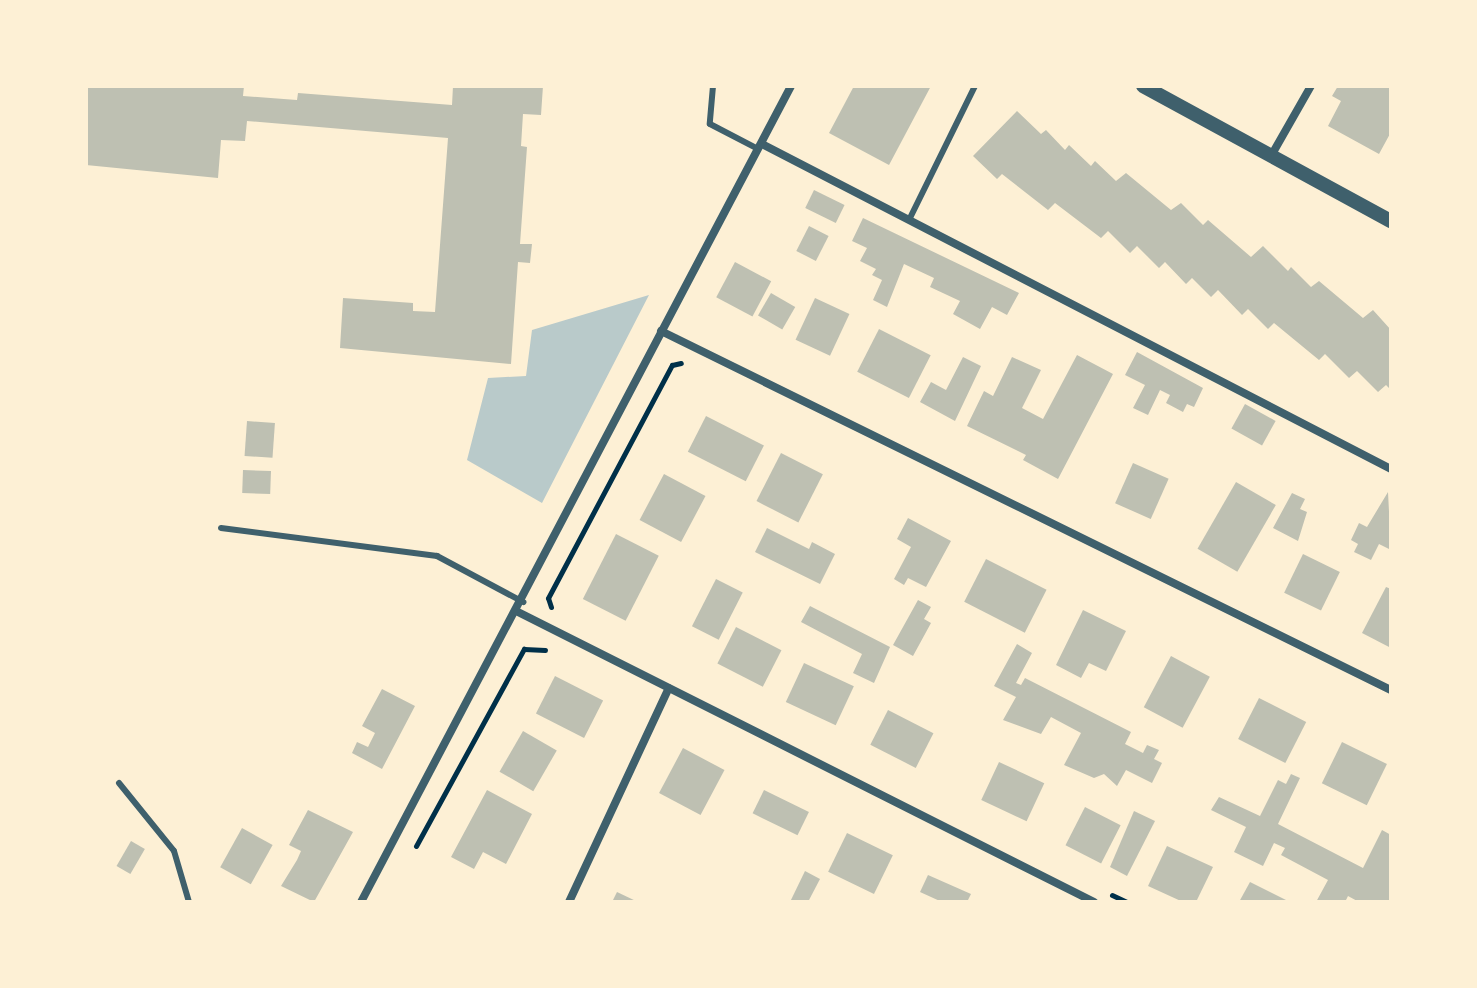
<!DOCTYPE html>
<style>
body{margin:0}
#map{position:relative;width:1477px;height:988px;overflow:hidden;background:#fdf0d5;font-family:"Crimson Pro",serif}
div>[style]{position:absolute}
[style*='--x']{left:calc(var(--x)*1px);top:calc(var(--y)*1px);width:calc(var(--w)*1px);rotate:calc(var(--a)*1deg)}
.green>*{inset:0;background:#b9caca}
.building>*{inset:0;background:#bec0b2;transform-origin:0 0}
.path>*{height:5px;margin:-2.5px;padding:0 2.5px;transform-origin:2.5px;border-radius:2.5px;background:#003049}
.service>*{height:6px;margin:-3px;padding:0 3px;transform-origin:3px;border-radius:3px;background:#3f606c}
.minor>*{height:8px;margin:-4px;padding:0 4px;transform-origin:4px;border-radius:4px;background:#3f606c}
.tertiary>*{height:14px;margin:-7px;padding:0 7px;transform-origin:7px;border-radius:7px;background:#3f606c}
span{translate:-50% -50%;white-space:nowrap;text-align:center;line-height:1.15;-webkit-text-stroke:7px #fdf0d5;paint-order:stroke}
.frame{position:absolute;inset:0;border:88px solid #fdf0d5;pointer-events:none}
</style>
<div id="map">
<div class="green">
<div style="clip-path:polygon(649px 295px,542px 503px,467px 460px,488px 378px,526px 376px,532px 330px)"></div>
</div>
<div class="building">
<div style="clip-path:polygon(86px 86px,244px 86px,243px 96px,297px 100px,298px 93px,452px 105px,453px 86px,543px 86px,541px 115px,523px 114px,521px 146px,527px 147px,520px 244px,532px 244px,530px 263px,518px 262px,511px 364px,340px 348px,343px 298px,413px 303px,413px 311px,435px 312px,448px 138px,247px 121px,245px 141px,221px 140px,218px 178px,86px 165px)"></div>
<div style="clip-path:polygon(854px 86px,931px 86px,889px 165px,829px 133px)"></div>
<div style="clip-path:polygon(1338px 86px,1391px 86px,1391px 132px,1379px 154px,1328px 126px,1341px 101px,1332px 96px)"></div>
<div style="clip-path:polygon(1017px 111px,1041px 134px,1046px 130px,1065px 150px,1069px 145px,1091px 166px,1095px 161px,1116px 181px,1126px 173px,1171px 210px,1181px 203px,1203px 225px,1208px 220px,1251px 257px,1263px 246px,1288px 271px,1291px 267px,1311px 287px,1319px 281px,1363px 318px,1373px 310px,1391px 330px,1391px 390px,1386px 385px,1378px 392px,1357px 371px,1349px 378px,1325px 354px,1319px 360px,1274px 323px,1268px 329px,1248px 309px,1242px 315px,1218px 290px,1211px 297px,1192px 278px,1186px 284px,1165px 262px,1159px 268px,1137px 246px,1130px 253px,1108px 231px,1101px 238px,1055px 203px,1048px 210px,1002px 174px,997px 179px,973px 156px)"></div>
<div style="left:814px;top:190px;width:34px;height:20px;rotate:26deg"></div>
<div style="clip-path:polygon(863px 218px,1019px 293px,1007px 315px,992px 307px,980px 329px,953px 314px,960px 301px,930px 287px,934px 278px,904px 264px,887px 307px,873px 300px,882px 280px,872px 275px,876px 269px,860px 261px,867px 248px,852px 241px)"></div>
<div style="left:809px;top:226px;width:22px;height:28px;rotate:27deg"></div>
<div style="left:735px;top:262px;width:41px;height:40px;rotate:28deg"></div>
<div style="left:771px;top:293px;width:28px;height:26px;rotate:30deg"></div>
<div style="left:815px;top:298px;width:38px;height:46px;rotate:25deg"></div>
<div style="left:879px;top:329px;width:58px;height:48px;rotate:27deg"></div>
<div style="clip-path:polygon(1137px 352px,1203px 388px,1194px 407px,1187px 404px,1183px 412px,1166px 403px,1170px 395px,1160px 390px,1148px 415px,1133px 408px,1145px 385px,1125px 375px)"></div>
<div style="clip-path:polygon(1077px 355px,1113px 374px,1058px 479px,1023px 460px,1026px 455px,967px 426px,984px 391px,993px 396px,1012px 357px,1041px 370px,1022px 408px,1043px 419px)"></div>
<div style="clip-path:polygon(963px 357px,981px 366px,955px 421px,920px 402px,931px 382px,946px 390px)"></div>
<div style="left:1245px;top:404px;width:35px;height:28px;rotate:29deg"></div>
<div style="left:706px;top:416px;width:65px;height:40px;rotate:27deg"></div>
<div style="left:247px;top:421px;width:28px;height:35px;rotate:4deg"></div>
<div style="left:781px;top:453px;width:47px;height:54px;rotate:27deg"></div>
<div style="left:1133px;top:463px;width:39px;height:44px;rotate:24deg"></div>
<div style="left:243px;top:470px;width:28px;height:23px;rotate:2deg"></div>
<div style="left:664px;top:474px;width:47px;height:52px;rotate:28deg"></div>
<div style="left:1236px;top:482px;width:46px;height:77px;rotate:30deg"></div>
<div style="clip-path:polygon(1388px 492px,1391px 550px,1379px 544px,1371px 560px,1354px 552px,1358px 544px,1351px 540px,1359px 523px,1367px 527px)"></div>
<div style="clip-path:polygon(1292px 493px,1305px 499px,1300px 509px,1307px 512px,1298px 541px,1273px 528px)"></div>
<div style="clip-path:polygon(908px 518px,951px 541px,926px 587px,908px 578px,904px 585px,894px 579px,911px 547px,897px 539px)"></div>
<div style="clip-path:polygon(767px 528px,809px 549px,812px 542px,835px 554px,820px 584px,755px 552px)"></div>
<div style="left:616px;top:534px;width:48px;height:73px;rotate:27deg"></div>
<div style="left:1303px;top:554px;width:41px;height:43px;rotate:26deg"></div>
<div style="left:986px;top:559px;width:68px;height:48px;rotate:27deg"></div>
<div style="left:716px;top:579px;width:30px;height:53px;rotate:27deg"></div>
<div style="clip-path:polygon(1386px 587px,1391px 589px,1391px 648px,1362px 633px)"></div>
<div style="clip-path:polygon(918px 600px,931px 607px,924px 619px,931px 623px,913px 656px,893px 645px)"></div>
<div style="clip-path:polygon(810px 606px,890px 647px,874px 683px,853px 673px,862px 654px,801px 622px)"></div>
<div style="clip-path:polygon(1083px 610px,1126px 631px,1106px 671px,1089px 663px,1081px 678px,1056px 665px)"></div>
<div style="left:736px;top:627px;width:51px;height:41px;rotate:27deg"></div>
<div style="clip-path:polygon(1017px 644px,1032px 653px,1016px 683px,1021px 685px,1025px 678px,1131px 732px,1125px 744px,1143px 753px,1147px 745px,1159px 750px,1154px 759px,1162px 763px,1152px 783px,1126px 770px,1117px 786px,1104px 774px,1094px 778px,1064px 765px,1081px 733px,1051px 717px,1041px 734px,1003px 720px,1016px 697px,994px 686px)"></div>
<div style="left:1171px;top:656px;width:44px;height:58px;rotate:28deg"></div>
<div style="left:804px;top:663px;width:55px;height:43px;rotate:25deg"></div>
<div style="left:555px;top:676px;width:54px;height:42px;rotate:27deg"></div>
<div style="clip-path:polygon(382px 689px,415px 706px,382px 769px,352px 753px,357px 742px,368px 747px,375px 733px,362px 726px)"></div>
<div style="left:1259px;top:698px;width:53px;height:46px;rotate:27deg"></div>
<div style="left:888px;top:710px;width:51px;height:39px;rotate:27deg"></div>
<div style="left:523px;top:731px;width:39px;height:47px;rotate:30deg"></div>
<div style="left:1342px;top:742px;width:50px;height:46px;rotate:26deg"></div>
<div style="left:683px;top:748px;width:47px;height:51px;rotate:28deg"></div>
<div style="left:999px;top:762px;width:50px;height:42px;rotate:25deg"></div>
<div style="clip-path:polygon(1291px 774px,1300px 778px,1278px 824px,1363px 868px,1382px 830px,1391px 835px,1391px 902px,1359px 902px,1348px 896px,1345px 902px,1316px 902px,1328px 880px,1281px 855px,1285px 848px,1274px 843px,1263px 866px,1234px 852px,1246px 827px,1211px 810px,1219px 797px,1260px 816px,1278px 780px,1286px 784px)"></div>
<div style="clip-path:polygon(487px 790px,532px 814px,506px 864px,483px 852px,474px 869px,451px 857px)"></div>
<div style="left:764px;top:790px;width:50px;height:26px;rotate:26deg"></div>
<div style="left:1085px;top:807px;width:40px;height:43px;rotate:27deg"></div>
<div style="clip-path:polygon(308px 810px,353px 832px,314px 902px,281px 886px,297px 860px,301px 851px,289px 845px)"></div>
<div style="clip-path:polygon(1134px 811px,1155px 821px,1127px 876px,1110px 867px)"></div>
<div style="left:242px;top:828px;width:35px;height:45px;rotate:29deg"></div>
<div style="left:847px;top:833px;width:51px;height:43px;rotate:26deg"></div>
<div style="left:131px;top:841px;width:16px;height:29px;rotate:30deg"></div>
<div style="clip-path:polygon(1167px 846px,1213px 867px,1196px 902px,1183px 902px,1148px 886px)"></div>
<div style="clip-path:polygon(805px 871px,820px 879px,808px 902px,790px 902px)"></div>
<div style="clip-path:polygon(928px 875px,971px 894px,967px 902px,942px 902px,920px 892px)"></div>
<div style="clip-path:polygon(1250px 882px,1290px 902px,1239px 902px)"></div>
<div style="clip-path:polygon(617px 892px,638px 902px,612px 902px)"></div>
</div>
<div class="path">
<div style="--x:551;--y:607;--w:9;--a:-108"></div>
<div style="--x:548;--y:598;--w:264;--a:-62"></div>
<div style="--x:672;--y:365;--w:9;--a:-13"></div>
<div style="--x:416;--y:846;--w:225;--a:-61.3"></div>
<div style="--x:524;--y:649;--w:21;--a:3"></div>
<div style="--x:1112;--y:895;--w:17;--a:25"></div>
</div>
<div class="service">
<div style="--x:713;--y:86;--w:38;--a:95"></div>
<div style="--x:710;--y:124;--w:54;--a:27.5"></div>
<div style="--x:909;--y:220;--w:149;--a:-63.8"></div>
<div style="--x:221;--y:528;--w:218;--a:7.4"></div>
<div style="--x:437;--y:556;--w:98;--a:28.1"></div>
<div style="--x:119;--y:783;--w:87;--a:51"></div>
<div style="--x:174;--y:851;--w:53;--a:73.6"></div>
</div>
<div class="minor">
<div style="--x:762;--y:144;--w:708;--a:27.33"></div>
<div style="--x:1271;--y:156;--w:81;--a:-60.3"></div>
<div style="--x:661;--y:331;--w:813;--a:26.19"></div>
<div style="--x:518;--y:612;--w:645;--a:26.72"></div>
<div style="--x:361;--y:902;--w:922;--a:-62.21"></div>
<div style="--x:569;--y:902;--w:236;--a:-65"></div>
</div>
<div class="tertiary">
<div style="--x:1143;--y:86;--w:282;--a:28.6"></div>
</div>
<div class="frame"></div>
</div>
